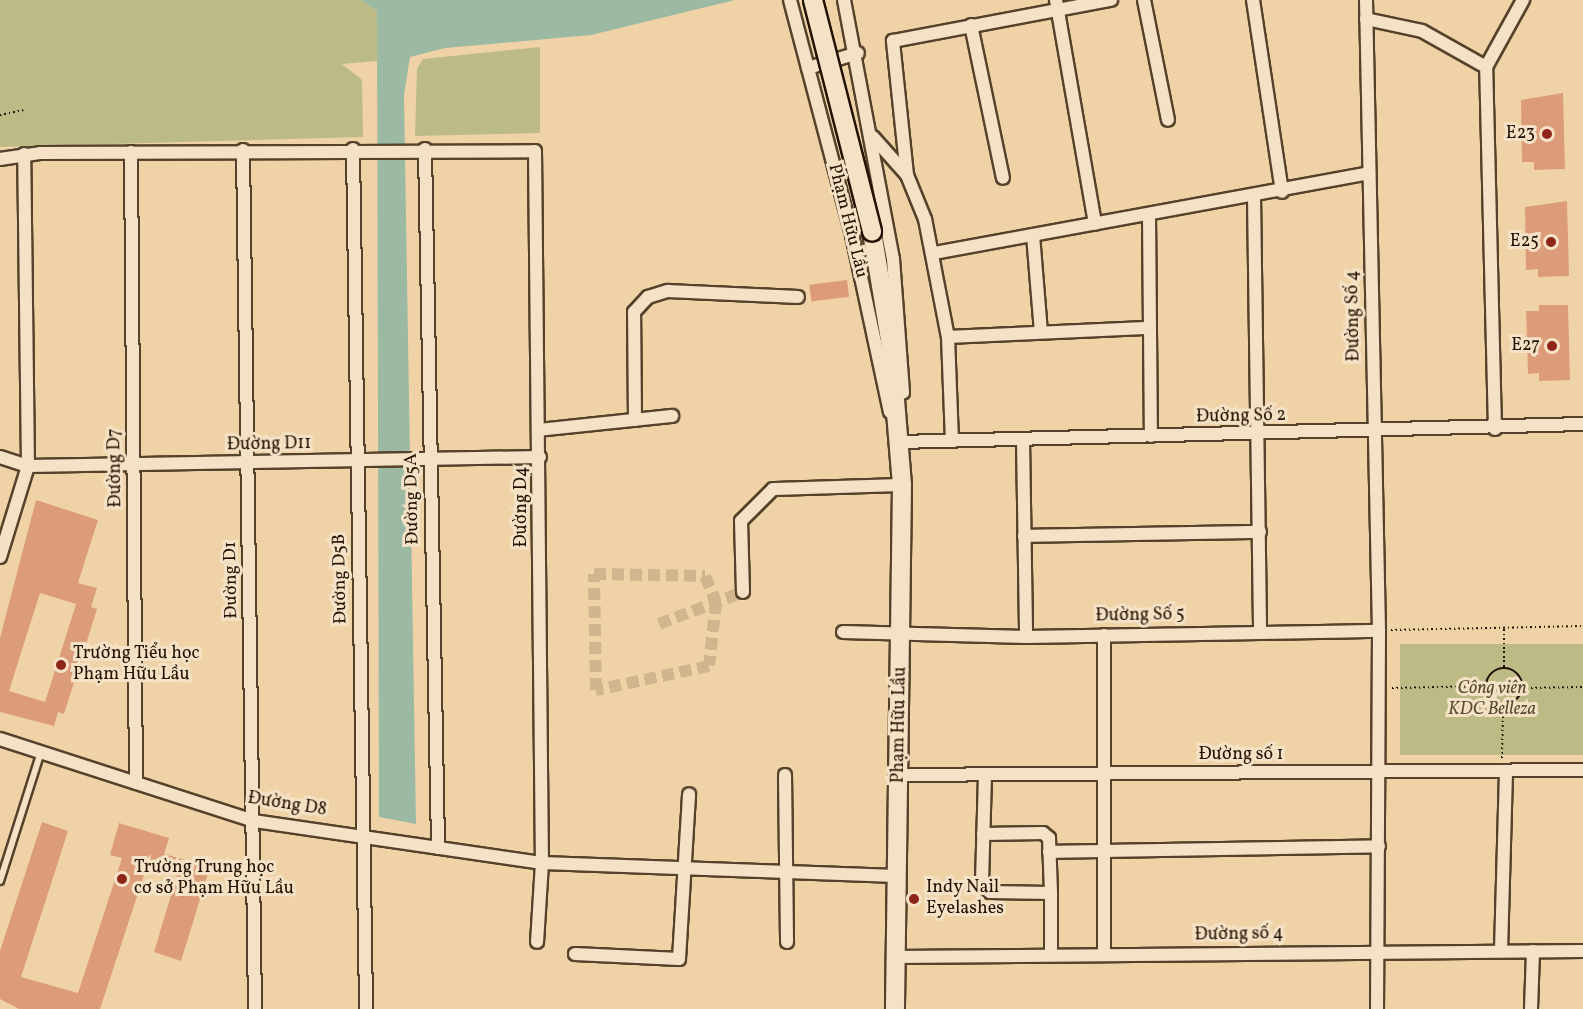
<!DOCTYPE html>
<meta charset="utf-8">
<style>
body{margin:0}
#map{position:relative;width:1583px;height:1009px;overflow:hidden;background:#efd3a7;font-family:Vollkorn,serif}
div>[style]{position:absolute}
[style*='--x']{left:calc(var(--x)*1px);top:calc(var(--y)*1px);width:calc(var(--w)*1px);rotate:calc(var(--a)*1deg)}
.green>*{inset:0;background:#bcbb85;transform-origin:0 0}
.water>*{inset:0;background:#9bb9a3}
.building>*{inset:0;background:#dd9c79;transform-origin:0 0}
.minor-tunnel>*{height:12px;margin-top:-6px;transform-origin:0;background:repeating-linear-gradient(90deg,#d0b68e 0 12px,transparent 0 18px)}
.path>*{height:2px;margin-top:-1px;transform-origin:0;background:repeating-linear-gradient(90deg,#221202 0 1.5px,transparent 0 4.5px)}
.path>.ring{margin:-1px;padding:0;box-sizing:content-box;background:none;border:2px solid #221202;border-radius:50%}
.roads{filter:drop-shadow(2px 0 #55422b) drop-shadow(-2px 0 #55422b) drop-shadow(0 2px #55422b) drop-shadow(0 -2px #55422b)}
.service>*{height:6px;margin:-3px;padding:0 3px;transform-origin:3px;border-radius:3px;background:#f5e2c6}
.minor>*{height:12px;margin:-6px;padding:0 6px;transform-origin:6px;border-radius:6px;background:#f5e2c6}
.secondary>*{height:18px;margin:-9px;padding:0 9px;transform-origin:9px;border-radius:9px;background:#f5e2c6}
.bridges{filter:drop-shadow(2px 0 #221202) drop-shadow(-2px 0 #221202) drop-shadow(0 2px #221202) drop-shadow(0 -2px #221202)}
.secondary-bridge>*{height:18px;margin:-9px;padding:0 9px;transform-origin:9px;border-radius:9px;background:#f5e2c6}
.dots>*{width:16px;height:16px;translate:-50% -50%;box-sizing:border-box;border:3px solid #f5e2c6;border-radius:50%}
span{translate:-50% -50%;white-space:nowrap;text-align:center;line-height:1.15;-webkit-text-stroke:6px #f5e2c6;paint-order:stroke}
.poi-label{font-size:18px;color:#221202}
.right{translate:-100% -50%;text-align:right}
.left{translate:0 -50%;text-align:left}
.street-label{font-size:18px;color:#221202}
.park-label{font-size:18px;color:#584d30;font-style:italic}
</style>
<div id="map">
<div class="green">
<div style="clip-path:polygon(0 0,361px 0,377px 11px,377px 61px,342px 64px,362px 80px,363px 137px,0 147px)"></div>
<div style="clip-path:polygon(540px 47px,540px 133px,415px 136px,417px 69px,423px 59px)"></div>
<div style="left:1583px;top:644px;width:111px;height:183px;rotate:90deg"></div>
</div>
<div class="water">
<div style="clip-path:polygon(361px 0,735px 0,591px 35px,445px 48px,410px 57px,404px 95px,416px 824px,379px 817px,377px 11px)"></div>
</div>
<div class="building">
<div style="clip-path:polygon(1563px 93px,1565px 169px,1534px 170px,1534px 162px,1522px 162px,1521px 100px)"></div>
<div style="clip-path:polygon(1567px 201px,1569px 276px,1538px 277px,1538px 269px,1526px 270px,1525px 207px)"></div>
<div style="left:847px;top:280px;width:17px;height:38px;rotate:83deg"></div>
<div style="clip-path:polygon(1539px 305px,1568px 305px,1570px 380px,1539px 381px,1539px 373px,1528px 374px,1526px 311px,1539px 311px)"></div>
<div style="clip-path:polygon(evenodd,36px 500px,98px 520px,78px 583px,97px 588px,91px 607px,97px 609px,64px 714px,58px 712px,54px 726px,0 712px,0 638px,36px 500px,40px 593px,76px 604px,45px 702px,9px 691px,40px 593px)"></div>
<div style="clip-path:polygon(42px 822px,68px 831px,21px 977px,78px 993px,122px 858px,110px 855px,119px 823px,169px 838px,164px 854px,210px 867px,181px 961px,154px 952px,177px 875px,147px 866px,100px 1009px,19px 1009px,0 999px,0 951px)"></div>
</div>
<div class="minor-tunnel">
<div style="--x:594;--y:574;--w:111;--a:1"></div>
<div style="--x:705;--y:576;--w:28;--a:67"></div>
<div style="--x:716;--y:602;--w:64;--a:96.2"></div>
<div style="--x:709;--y:666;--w:116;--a:168"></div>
<div style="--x:596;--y:690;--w:116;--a:-91"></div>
<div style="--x:659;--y:624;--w:90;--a:-20.9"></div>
</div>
<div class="path">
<div style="--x:0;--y:115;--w:24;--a:-12"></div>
<div style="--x:1504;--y:629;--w:39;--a:90"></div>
<div style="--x:1391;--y:630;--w:192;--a:-1.2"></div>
<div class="ring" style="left:1486px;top:668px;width:34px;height:34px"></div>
<div style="--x:1392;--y:688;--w:94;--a:-1.2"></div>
<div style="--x:1522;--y:688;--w:61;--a:-0.9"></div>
<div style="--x:1502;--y:758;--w:54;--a:-88.9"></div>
</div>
<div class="roads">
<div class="service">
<div style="--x:0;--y:881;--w:135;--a:-72.4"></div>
</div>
<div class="minor">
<div style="--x:790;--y:0;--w:243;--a:75.2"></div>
<div style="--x:852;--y:235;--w:181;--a:77.9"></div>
<div style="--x:844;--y:0;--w:264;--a:79.3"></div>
<div style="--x:893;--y:259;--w:134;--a:85.7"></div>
<div style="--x:1056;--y:0;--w:227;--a:80.1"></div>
<div style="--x:1144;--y:0;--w:122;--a:78.7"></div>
<div style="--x:1253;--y:0;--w:194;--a:81.4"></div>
<div style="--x:1366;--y:0;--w:631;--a:88.82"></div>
<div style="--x:1379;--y:631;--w:378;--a:90.3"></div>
<div style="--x:1366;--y:19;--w:57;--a:12.1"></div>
<div style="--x:1422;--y:31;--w:73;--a:29.4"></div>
<div style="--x:971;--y:25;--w:156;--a:78.2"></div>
<div style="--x:808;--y:68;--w:52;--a:-16.7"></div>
<div style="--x:873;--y:137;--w:51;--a:48.2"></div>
<div style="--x:907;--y:175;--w:48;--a:67.8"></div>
<div style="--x:925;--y:219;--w:120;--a:79"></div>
<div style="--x:948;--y:337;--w:103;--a:87.8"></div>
<div style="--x:353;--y:149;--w:860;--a:89.13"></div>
<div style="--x:425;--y:149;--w:699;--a:88.93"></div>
<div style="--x:243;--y:150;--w:859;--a:89.2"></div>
<div style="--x:131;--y:152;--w:631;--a:89.55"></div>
<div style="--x:0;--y:159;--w:40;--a:-8.5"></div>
<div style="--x:40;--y:153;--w:495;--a:-0.2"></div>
<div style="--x:535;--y:151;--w:712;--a:89.44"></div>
<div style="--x:542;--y:863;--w:79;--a:93.6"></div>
<div style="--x:907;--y:175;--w:135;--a:-96"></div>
<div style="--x:893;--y:41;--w:222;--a:-10.7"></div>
<div style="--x:1254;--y:196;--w:436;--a:89.2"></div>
<div style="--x:1149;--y:215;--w:221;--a:89.5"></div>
<div style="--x:1033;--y:235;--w:97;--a:85.3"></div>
<div style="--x:934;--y:253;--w:442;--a:-10.4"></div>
<div style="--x:948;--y:337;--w:202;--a:-2.6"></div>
<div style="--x:635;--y:420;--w:108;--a:-90.5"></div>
<div style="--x:634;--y:312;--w:21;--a:-47"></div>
<div style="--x:648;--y:297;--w:21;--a:-17"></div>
<div style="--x:668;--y:291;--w:130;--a:2.6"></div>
<div style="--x:1495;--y:429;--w:362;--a:-91.4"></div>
<div style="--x:1486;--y:67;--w:77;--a:-61.1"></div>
<div style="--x:538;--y:430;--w:135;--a:-6"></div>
<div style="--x:1023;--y:439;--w:198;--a:89.1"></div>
<div style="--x:900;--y:442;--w:683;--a:-1.51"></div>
<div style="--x:0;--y:457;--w:29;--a:18"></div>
<div style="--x:28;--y:466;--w:512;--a:-1.01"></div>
<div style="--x:1024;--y:536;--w:236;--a:-1"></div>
<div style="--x:0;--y:557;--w:95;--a:-72.9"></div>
<div style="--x:28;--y:466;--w:312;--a:-90.7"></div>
<div style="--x:743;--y:592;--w:71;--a:-91.6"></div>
<div style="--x:741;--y:521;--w:45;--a:-45"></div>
<div style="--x:773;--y:489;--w:129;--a:-1.8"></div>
<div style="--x:843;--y:632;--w:183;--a:1.6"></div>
<div style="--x:1026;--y:637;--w:353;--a:-1"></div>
<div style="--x:1104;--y:635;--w:319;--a:90"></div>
<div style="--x:0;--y:739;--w:267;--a:17.9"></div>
<div style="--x:254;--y:821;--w:291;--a:8.3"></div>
<div style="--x:542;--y:863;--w:355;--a:2.1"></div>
<div style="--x:785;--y:775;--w:167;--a:89.3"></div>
<div style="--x:899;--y:775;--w:684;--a:-0.42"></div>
<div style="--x:985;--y:775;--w:107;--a:91.6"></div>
<div style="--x:982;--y:882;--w:13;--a:51"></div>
<div style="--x:990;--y:892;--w:61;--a:0.9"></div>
<div style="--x:1051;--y:893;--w:61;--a:90"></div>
<div style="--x:983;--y:834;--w:60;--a:-1"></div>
<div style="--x:1043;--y:833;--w:8;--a:40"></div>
<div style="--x:1049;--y:838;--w:55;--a:87.9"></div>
<div style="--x:1049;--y:852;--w:330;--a:-1"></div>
<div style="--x:1501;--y:951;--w:180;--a:-88.4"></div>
<div style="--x:575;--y:954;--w:104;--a:2.8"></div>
<div style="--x:679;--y:959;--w:165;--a:-86.5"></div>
<div style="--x:896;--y:957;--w:687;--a:-0.5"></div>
<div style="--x:1531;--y:1009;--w:58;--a:-88"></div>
</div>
<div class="secondary">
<div style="--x:872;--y:232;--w:109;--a:80.5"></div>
<div style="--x:890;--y:339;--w:146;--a:85.3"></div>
<div style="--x:902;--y:485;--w:524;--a:90.77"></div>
</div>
</div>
<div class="bridges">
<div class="secondary-bridge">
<div style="--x:813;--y:0;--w:239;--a:75.7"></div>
</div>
</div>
<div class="dots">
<div style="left:1547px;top:134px;background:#8f2418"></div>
<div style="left:1551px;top:242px;background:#8f2418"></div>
<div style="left:1552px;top:346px;background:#8f2418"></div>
<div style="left:61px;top:665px;background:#8f2418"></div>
<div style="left:122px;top:879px;background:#8f2418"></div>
<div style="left:914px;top:899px;background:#8f2418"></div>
</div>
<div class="poi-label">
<span class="right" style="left:1535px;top:134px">E23</span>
<span class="right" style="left:1539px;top:242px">E25</span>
<span class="right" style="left:1540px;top:346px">E27</span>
<span class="left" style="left:73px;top:665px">Trường Tiểu học<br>Phạm Hữu Lầu</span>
<span class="left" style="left:134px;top:879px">Trường Trung học<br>cơ sở Phạm Hữu Lầu</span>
<span class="left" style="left:926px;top:899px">Indy Nail<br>Eyelashes</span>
</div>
<div class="street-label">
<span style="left:847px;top:221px;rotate:76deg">Phạm Hữu Lầu</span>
<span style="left:1354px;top:316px;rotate:-91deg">Đường Số 4</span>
<span style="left:1241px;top:417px;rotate:-1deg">Đường Số 2</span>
<span style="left:269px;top:445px;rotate:-1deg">Đường D11</span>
<span style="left:116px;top:468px;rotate:-91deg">Đường D7</span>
<span style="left:413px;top:499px;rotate:-91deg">Đường D5A</span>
<span style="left:522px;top:507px;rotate:-90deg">Đường D4</span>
<span style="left:341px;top:579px;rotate:-91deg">Đường D5B</span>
<span style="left:232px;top:580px;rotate:-91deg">Đường D1</span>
<span style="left:1140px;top:616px;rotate:-1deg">Đường Số 5</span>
<span style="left:900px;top:725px;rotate:-89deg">Phạm Hữu Lầu</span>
<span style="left:1241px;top:755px">Đường số 1</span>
<span style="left:287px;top:805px;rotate:9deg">Đường D8</span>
<span style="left:1239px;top:935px;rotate:-1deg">Đường số 4</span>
</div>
<div class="park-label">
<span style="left:1492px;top:700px">Công viên<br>KDC Belleza</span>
</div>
</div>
